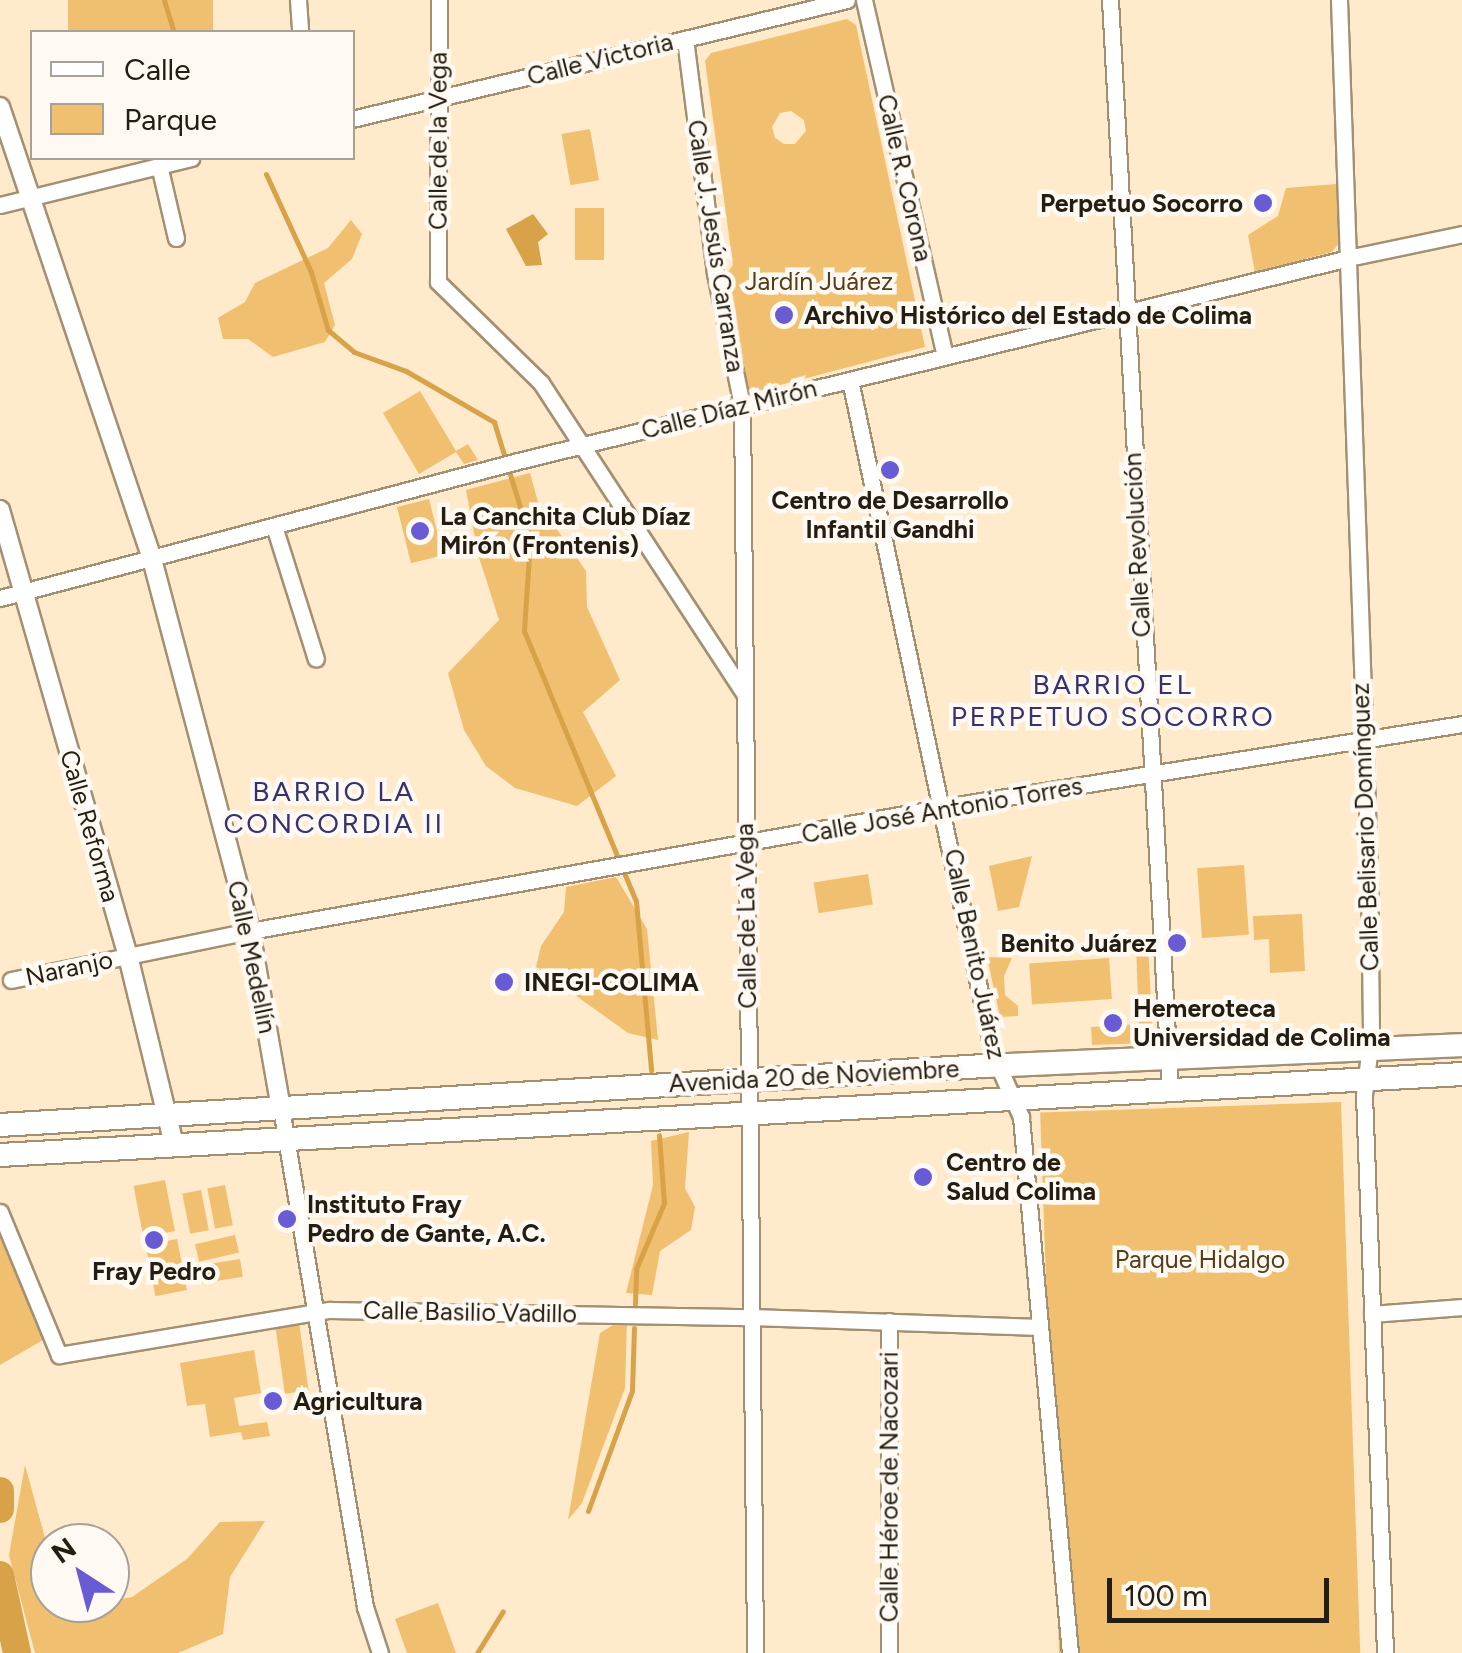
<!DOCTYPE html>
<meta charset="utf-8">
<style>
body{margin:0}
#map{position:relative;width:1462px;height:1653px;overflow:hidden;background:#ffeacb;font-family:Figtree,sans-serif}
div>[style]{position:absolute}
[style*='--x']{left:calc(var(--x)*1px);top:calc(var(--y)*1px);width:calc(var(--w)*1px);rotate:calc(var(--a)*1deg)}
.green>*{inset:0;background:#f1bf70;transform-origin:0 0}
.water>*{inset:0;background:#d7a248}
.stream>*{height:5px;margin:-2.5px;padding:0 2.5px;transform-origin:2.5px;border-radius:2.5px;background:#d7a248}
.river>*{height:28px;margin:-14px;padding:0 14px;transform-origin:14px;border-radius:14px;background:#d7a248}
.roads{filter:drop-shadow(2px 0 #a39073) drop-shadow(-2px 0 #a39073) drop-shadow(0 2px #a39073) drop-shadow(0 -2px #a39073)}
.minor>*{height:15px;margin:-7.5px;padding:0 7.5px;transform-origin:7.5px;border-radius:7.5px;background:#fff}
.tertiary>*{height:18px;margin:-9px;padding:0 9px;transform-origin:9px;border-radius:9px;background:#fff}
.primary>*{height:22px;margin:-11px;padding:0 11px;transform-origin:11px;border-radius:11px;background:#fff}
.dots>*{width:28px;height:28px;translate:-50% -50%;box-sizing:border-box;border:5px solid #fef9f3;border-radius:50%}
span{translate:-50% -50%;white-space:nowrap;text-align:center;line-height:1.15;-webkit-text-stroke:9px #fef9f3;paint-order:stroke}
.street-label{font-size:25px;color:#241d11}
.poi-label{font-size:25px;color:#241d11;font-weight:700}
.right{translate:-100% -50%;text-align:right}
.left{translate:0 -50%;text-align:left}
.park-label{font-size:25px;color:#543e19}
.neighbourhood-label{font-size:28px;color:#37326e;letter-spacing:2.5px}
.legend{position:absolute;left:30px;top:30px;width:325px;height:130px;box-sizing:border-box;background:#fef9f3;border:2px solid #a7a199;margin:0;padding:12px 18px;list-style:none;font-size:30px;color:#241d11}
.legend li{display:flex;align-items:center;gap:20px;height:50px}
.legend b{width:50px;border:2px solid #a7a199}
.north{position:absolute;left:30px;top:1523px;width:100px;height:100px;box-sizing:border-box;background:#fef9f3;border:2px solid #a7a199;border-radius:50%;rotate:324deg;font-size:28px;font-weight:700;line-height:40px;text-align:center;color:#241d11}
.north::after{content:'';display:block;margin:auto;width:35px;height:45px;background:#695bd4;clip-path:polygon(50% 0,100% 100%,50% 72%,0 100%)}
.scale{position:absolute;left:1107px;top:1578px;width:222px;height:45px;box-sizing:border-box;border:5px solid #241d11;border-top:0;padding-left:12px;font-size:30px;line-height:35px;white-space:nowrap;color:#241d11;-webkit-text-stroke:8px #fef9f3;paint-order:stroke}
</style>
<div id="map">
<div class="green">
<div style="left:68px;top:0;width:145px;height:33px"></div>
<div style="clip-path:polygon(evenodd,847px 19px,856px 25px,925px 347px,746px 394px,724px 277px,733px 265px,705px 61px,711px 53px,847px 19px,791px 111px,804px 120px,806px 131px,795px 144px,784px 144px,775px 138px,772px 127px,780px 113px,791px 111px)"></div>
<div style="left:590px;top:129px;width:52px;height:29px;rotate:80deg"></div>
<div style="clip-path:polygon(1337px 184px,1339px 243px,1332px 252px,1255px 272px,1248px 235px,1278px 216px,1286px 188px)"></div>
<div style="left:575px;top:208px;width:29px;height:52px"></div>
<div style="clip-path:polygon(351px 220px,362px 234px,352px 259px,324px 283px,335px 325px,325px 342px,273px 357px,248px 339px,223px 339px,218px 318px,245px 302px,255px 283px,328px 248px)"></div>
<div style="clip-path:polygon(420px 391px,456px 451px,468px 444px,478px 460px,464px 464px,456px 452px,419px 474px,383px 413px)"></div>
<div style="clip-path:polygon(530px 473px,538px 502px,586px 571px,587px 607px,620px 680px,583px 712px,616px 776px,577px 806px,515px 788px,486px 766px,464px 730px,448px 673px,499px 620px,478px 554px,466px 490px)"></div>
<div style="left:429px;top:499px;width:58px;height:33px;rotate:76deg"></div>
<div style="clip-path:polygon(1032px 856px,1019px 907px,998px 911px,989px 866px)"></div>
<div style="left:1244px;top:865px;width:70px;height:47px;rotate:86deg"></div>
<div style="left:868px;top:874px;width:31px;height:55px;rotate:81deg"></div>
<div style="clip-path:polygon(616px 877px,647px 929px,658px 1040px,628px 1033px,536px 967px,541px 946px,564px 912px,566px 887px)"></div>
<div style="clip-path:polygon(1302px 914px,1305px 971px,1270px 973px,1269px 939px,1254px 940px,1253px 916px)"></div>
<div style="clip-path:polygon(1148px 945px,1153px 1037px,1146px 1043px,1092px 1045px,1091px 1027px,1139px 1024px,1136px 946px)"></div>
<div style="clip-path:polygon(987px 957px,1012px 958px,1004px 976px,1005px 995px,1018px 1006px,1018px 1016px,1000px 1017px)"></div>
<div style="left:1109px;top:958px;width:41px;height:80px;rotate:86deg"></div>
<div style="left:1341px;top:1102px;width:552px;height:301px;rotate:88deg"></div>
<div style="clip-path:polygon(689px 1132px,685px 1188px,695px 1207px,691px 1230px,660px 1251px,652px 1295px,626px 1293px,653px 1185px,651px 1141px)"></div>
<div style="left:165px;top:1180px;width:52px;height:32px;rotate:79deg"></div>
<div style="left:225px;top:1185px;width:41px;height:18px;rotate:79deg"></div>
<div style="left:201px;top:1190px;width:41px;height:19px;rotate:79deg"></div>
<div style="clip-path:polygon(0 1233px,43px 1340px,0 1365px)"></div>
<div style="left:235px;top:1235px;width:18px;height:41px;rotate:77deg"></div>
<div style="left:177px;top:1239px;width:52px;height:32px;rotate:79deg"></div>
<div style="left:240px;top:1259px;width:18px;height:41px;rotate:81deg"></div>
<div style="left:299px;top:1322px;width:69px;height:24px;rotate:82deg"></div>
<div style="clip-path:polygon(618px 1322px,627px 1322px,625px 1388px,582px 1503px,568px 1520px,600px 1333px)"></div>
<div style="clip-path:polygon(254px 1350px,261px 1393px,234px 1398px,239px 1426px,267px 1422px,270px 1436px,243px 1440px,241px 1432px,210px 1437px,205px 1404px,187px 1406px,180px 1363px)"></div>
<div style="clip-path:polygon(25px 1465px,50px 1556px,50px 1603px,59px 1603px,61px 1610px,132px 1597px,187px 1559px,220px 1522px,265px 1521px,230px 1577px,223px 1634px,178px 1653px,35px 1653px,9px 1555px)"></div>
<div style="clip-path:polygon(438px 1603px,456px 1653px,407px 1653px,395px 1619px)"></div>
</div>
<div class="water">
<div style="clip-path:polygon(533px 214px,548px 234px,538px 242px,542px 265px,526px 266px,506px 229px)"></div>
</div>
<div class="stream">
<div style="--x:164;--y:0;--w:34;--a:73"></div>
<div style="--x:266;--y:174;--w:108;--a:65.3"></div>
<div style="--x:311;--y:272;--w:60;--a:73.7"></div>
<div style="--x:328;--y:330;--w:34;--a:40"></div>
<div style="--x:354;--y:352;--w:55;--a:20.1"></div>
<div style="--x:406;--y:371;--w:102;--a:30.1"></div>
<div style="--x:494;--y:422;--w:123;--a:73"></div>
<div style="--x:530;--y:540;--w:91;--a:93.8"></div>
<div style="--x:524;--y:631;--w:292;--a:67.5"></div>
<div style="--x:636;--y:901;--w:170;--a:84.9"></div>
<div style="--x:635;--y:1304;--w:35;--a:-88"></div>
<div style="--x:636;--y:1269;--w:72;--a:-67"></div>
<div style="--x:664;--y:1203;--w:68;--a:-94.2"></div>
<div style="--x:588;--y:1511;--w:128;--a:-69.9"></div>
<div style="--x:632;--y:1391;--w:63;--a:-88.2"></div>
<div style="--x:477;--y:1653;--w:49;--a:-58.2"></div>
</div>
<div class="river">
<div style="--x:0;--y:1491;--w:18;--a:90"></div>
<div style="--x:0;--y:1575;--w:80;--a:77.7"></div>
</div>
<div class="roads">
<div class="minor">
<div style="--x:298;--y:0;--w:32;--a:86"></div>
<div style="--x:439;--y:0;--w:282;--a:90.2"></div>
<div style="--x:438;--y:282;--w:144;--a:44.4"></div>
<div style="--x:541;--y:383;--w:369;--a:56.8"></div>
<div style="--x:864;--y:0;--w:365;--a:77.2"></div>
<div style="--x:1110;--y:0;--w:1092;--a:86.85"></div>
<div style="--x:1339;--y:0;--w:869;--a:88.02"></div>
<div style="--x:1369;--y:868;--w:169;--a:89.3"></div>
<div style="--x:1371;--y:1037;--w:58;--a:96.9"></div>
<div style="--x:1364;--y:1095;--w:558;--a:87.84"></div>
<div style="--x:685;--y:39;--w:236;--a:82.7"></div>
<div style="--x:715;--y:273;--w:136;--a:78.5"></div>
<div style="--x:742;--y:406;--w:1247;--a:89.4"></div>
<div style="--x:352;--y:119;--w:509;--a:-13.52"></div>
<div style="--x:159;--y:165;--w:75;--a:76.9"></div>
<div style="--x:0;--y:205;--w:197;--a:-13.8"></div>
<div style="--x:850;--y:380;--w:689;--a:78.02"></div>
<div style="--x:993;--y:1054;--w:69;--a:66"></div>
<div style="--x:1021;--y:1117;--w:538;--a:84.78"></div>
<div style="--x:274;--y:526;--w:139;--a:72.5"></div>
<div style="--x:0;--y:598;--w:536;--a:-14.81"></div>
<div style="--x:518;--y:461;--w:864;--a:-13.73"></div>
<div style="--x:1357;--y:256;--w:107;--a:-11.8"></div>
<div style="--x:11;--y:980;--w:244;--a:-11.6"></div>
<div style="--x:250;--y:931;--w:705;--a:-10.13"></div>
<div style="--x:944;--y:807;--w:525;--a:-9.1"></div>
<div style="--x:281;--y:1108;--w:506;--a:80.44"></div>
<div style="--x:365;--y:1607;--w:48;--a:71.9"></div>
<div style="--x:0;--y:1212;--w:155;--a:67.6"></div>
<div style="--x:59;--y:1355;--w:274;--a:-9.5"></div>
<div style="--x:329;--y:1310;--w:422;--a:1"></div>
<div style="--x:751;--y:1317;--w:289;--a:2"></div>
<div style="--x:1372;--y:1314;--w:90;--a:-4.4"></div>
<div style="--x:889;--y:1653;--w:332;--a:-90"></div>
</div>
<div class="tertiary">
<div style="--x:0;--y:107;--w:477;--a:71.4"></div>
<div style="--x:152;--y:559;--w:385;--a:75.2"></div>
<div style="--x:250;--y:931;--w:180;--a:80.1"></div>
<div style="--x:0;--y:510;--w:464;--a:74"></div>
<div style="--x:128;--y:956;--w:195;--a:76.3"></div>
</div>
<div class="primary">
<div style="--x:0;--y:1125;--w:987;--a:-3.43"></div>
<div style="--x:985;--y:1066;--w:477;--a:-2.5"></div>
<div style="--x:0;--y:1155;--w:1464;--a:-3.17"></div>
</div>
</div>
<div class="dots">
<div style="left:1263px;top:203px;background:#695bd4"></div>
<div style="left:784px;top:315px;background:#695bd4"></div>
<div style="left:890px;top:470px;background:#695bd4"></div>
<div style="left:420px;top:531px;background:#695bd4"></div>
<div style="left:1177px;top:943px;background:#695bd4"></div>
<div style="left:504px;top:982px;background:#695bd4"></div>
<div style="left:1113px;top:1023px;background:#695bd4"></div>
<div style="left:923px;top:1177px;background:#695bd4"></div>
<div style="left:287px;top:1219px;background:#695bd4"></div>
<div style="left:154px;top:1240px;background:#695bd4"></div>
<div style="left:273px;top:1401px;background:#695bd4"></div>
</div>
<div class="street-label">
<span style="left:600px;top:59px;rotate:-14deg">Calle Victoria</span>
<span style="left:438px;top:141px;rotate:-90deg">Calle de la Vega</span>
<span style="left:905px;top:178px;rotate:77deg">Calle R. Corona</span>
<span style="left:716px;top:246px;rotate:81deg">Calle J. Jesús Carranza</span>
<span style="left:729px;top:409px;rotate:-14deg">Calle Díaz Mirón</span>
<span style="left:1137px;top:545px;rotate:-93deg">Calle Revolución</span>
<span style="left:942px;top:810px;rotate:-10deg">Calle José Antonio Torres</span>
<span style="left:90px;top:826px;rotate:74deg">Calle Reforma</span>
<span style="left:1365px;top:827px;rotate:-92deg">Calle Belisario Domínguez</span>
<span style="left:746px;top:916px;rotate:-91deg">Calle de La Vega</span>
<span style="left:975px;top:954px;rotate:78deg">Calle Benito Juárez</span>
<span style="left:252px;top:957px;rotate:78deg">Calle Medellín</span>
<span style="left:69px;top:968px;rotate:-12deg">Naranjo</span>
<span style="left:814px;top:1076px;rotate:-3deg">Avenida 20 de Noviembre</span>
<span style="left:470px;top:1312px;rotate:1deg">Calle Basilio Vadillo</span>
<span style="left:889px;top:1487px;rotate:-90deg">Calle Héroe de Nacozari</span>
</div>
<div class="poi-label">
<span class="right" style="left:1243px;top:203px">Perpetuo Socorro</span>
<span class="left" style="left:804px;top:315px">Archivo Histórico del Estado de Colima</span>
<span style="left:890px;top:515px">Centro de Desarrollo<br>Infantil Gandhi</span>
<span class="left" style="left:440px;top:531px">La Canchita Club Díaz<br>Mirón (Frontenis)</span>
<span class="right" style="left:1157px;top:943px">Benito Juárez</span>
<span class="left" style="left:524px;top:982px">INEGI-COLIMA</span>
<span class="left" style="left:1133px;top:1023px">Hemeroteca<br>Universidad de Colima</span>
<span class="left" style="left:946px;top:1177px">Centro de<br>Salud Colima</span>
<span class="left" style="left:307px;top:1219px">Instituto Fray<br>Pedro de Gante, A.C.</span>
<span style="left:154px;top:1271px">Fray Pedro</span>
<span class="left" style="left:293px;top:1401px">Agricultura</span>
</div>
<div class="park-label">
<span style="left:819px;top:281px">Jardín Juárez</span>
<span style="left:1200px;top:1259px">Parque Hidalgo</span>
</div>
<div class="neighbourhood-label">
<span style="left:1113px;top:700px">BARRIO EL<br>PERPETUO SOCORRO</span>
<span style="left:334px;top:807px">BARRIO LA<br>CONCORDIA II</span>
</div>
<ul class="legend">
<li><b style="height:12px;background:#fff"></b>Calle</li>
<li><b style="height:28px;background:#f1bf70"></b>Parque</li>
</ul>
<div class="north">N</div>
<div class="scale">100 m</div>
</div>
